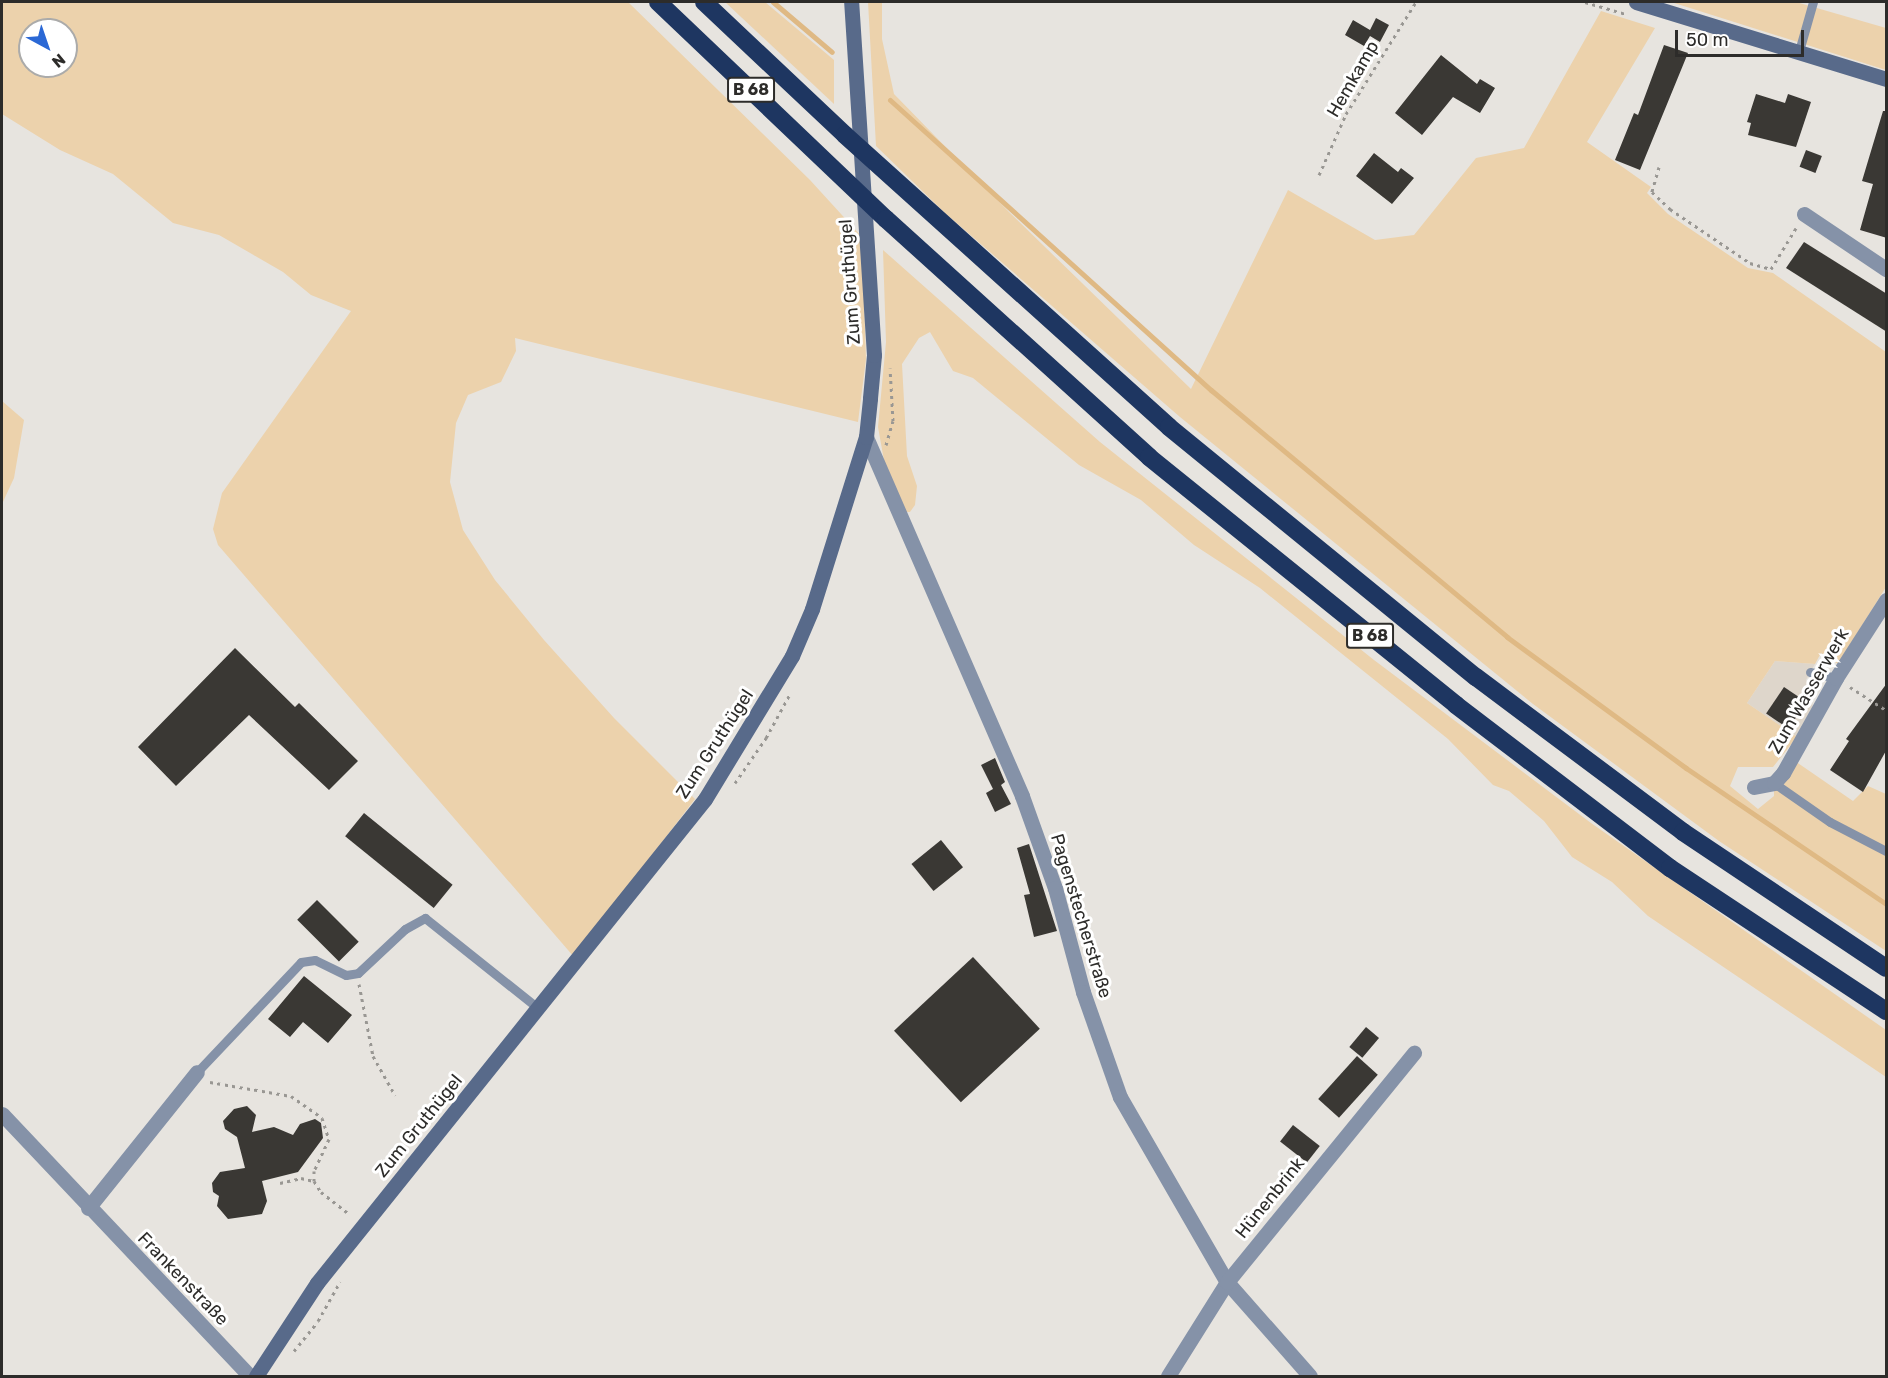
<!DOCTYPE html>
<meta charset="utf-8">
<style>
body{margin:0}
#map{position:relative;width:1888px;height:1378px;overflow:hidden;background:#e7e4df;font-family:Rubik,sans-serif}
div>[style]{position:absolute}
[style*='--x']{left:calc(var(--x)*1px);top:calc(var(--y)*1px);width:calc(var(--w)*1px);rotate:calc(var(--a)*1deg)}
.built>*{inset:0;background:#ded6cb}
.green>*{inset:0;background:#ecd2ac}
.stream>*{height:5px;margin:-2.5px;padding:0 2.5px;transform-origin:2.5px;border-radius:2.5px;background:#dfb984}
.building>*{inset:0;background:#3a3834;transform-origin:0 0}
.path>*{height:3px;margin-top:-1.5px;transform-origin:0;background:repeating-linear-gradient(90deg,#999793 0 3px,transparent 0 7.5px)}
.lane>*{height:9px;margin:-4.5px;padding:0 4.5px;transform-origin:4.5px;border-radius:4.5px;background:#8592a8}
.street>*{height:15px;margin:-7.5px;padding:0 7.5px;transform-origin:7.5px;border-radius:7.5px;background:#8592a8}
.secondary>*{height:15px;margin:-7.5px;padding:0 7.5px;transform-origin:7.5px;border-radius:7.5px;background:#586a8a}
.highway>*{height:18px;margin:-9px;padding:0 9px;transform-origin:9px;border-radius:9px;background:#1e3661}
span{translate:-50% -50%;white-space:nowrap;text-align:center;line-height:1.15;-webkit-text-stroke:6px #fff;paint-order:stroke}
.shield-label span{padding:2px 4px;background:#fff;border:2px solid;border-radius:4px;-webkit-text-stroke-width:0}
.shield-label{font-size:16px;color:#2d2c2a;font-weight:700}
.street-label{font-size:18px;color:#2d2c2a}
.frame{position:absolute;inset:0;border:3px solid #2d2c2a;pointer-events:none}
.north{position:absolute;left:18px;top:18px;width:60px;height:60px;box-sizing:border-box;background:#fff;border:2px solid #ababaa;border-radius:50%;rotate:140deg;font-size:16px;font-weight:700;line-height:24px;text-align:center;color:#2d2c2a}
.north::after{content:'';display:block;margin:auto;width:21px;height:27px;background:#2b68d5;clip-path:polygon(50% 0,100% 100%,50% 72%,0 100%)}
.scale{position:absolute;left:1675px;top:30px;width:129px;height:27px;box-sizing:border-box;border:3px solid #2d2c2a;border-top:0;padding-left:8px;font-size:18px;line-height:21px;white-space:nowrap;color:#2d2c2a;-webkit-text-stroke:4px #fff;paint-order:stroke}
</style>
<div id="map">
<div class="built">
<div style="clip-path:polygon(1775px 661px,1815px 664px,1806px 680px,1813px 706px,1797px 737px,1747px 703px)"></div>
</div>
<div class="green">
<div style="clip-path:polygon(evenodd,2px 2px,628px 2px,810px 180px,862px 237px,866px 359px,858px 422px,515px 338px,516px 351px,501px 382px,468px 395px,456px 423px,450px 482px,463px 530px,495px 580px,544px 640px,614px 718px,695px 799px,574px 957px,218px 545px,213px 529px,222px 493px,351px 311px,311px 295px,283px 272px,219px 235px,173px 223px,113px 174px,60px 150px,2px 114px,2px 2px,30px 30px,66px 30px,66px 66px,30px 66px,30px 30px)"></div>
<div style="clip-path:polygon(725px 2px,765px 2px,834px 60px,834px 104px)"></div>
<div style="clip-path:polygon(868px 2px,882px 2px,882px 39px,894px 94px,1009px 212px,1191px 389px,1288px 190px,1375px 240px,1414px 235px,1476px 158px,1524px 148px,1601px 11px,1655px 28px,1587px 142px,1651px 187px,1647px 193px,1668px 214px,1748px 268px,1773px 273px,1886px 352px,1886px 587px,1838px 664px,1821px 653px,1815px 664px,1775px 661px,1747px 703px,1797px 737px,1773px 767px,1738px 767px,1730px 786px,1758px 809px,1774px 796px,1774px 783px,1792px 759px,1853px 801px,1868px 786px,1886px 794px,1886px 951px,1719px 841px,1533px 704px,1180px 417px,945px 213px,876px 146px)"></div>
<div style="clip-path:polygon(1671px 2px,1796px 2px,1886px 28px,1886px 70px)"></div>
<div style="clip-path:polygon(883px 250px,1100px 442px,1374px 660px,1591px 823px,1886px 1030px,1886px 1077px,1648px 916px,1612px 882px,1572px 857px,1544px 821px,1509px 791px,1493px 785px,1448px 739px,1260px 588px,1194px 545px,1141px 500px,1079px 465px,973px 378px,953px 371px,930px 332px,919px 338px,902px 364px,907px 456px,917px 486px,915px 505px,910px 512px,905px 512px,885px 466px,878px 427px,886px 342px)"></div>
<div style="clip-path:polygon(2px 401px,24px 420px,14px 478px,2px 504px)"></div>
</div>
<div class="stream">
<div style="--x:773;--y:2;--w:77;--a:40.3"></div>
<div style="--x:890;--y:100;--w:433;--a:42.1"></div>
<div style="--x:1211;--y:390;--w:386;--a:39.8"></div>
<div style="--x:1507;--y:637;--w:222;--a:36.2"></div>
<div style="--x:1686;--y:768;--w:242;--a:34.2"></div>
</div>
<div class="building">
<div style="clip-path:polygon(1376px 18px,1389px 25px,1380px 42px,1370px 36px,1364px 46px,1345px 35px,1353px 20px,1370px 30px)"></div>
<div style="clip-path:polygon(1664px 45px,1688px 53px,1640px 170px,1615px 160px,1634px 113px,1638px 115px)"></div>
<div style="clip-path:polygon(1441px 55px,1477px 84px,1480px 79px,1495px 88px,1480px 113px,1453px 97px,1422px 135px,1395px 113px)"></div>
<div style="clip-path:polygon(1756px 94px,1785px 103px,1788px 94px,1811px 102px,1796px 147px,1748px 135px,1751px 123px,1747px 122px)"></div>
<div style="clip-path:polygon(1883px 111px,1887px 111px,1887px 238px,1860px 230px,1873px 184px,1862px 181px)"></div>
<div style="left:1806px;top:150px;width:17px;height:18px;rotate:21deg"></div>
<div style="clip-path:polygon(1374px 153px,1398px 172px,1401px 168px,1414px 178px,1392px 204px,1356px 176px)"></div>
<div style="clip-path:polygon(1804px 242px,1887px 294px,1887px 332px,1786px 268px)"></div>
<div style="clip-path:polygon(235px 648px,295px 707px,299px 703px,358px 761px,329px 790px,249px 715px,176px 786px,138px 747px)"></div>
<div style="clip-path:polygon(1887px 683px,1887px 749px,1863px 792px,1830px 770px,1849px 741px,1846px 739px)"></div>
<div style="left:1784px;top:687px;width:27px;height:32px;rotate:34deg"></div>
<div style="clip-path:polygon(995px 758px,1005px 782px,1001px 785px,1011px 804px,995px 812px,986px 793px,993px 789px,981px 765px)"></div>
<div style="left:364px;top:813px;width:114px;height:30px;rotate:39deg"></div>
<div style="left:941px;top:840px;width:35px;height:38px;rotate:51deg"></div>
<div style="clip-path:polygon(1029px 844px,1057px 931px,1034px 937px,1024px 895px,1030px 894px,1017px 848px)"></div>
<div style="left:317px;top:900px;width:59px;height:28px;rotate:45deg"></div>
<div style="left:973px;top:957px;width:98px;height:108px;rotate:47deg"></div>
<div style="clip-path:polygon(304px 976px,352px 1015px,328px 1043px,303px 1022px,290px 1037px,268px 1019px)"></div>
<div style="left:1366px;top:1027px;width:17px;height:26px;rotate:40deg"></div>
<div style="left:1357px;top:1056px;width:28px;height:58px;rotate:42deg"></div>
<div style="clip-path:polygon(247px 1106px,256px 1115px,252px 1132px,274px 1127px,293px 1135px,300px 1124px,315px 1119px,321px 1123px,323px 1138px,298px 1172px,262px 1181px,267px 1201px,262px 1214px,228px 1219px,217px 1206px,219px 1196px,213px 1192px,212px 1183px,220px 1172px,245px 1168px,237px 1137px,225px 1129px,223px 1121px,234px 1109px)"></div>
<div style="left:1293px;top:1125px;width:34px;height:21px;rotate:38deg"></div>
</div>
<div class="path">
<div style="--x:1585;--y:2;--w:43;--a:16.3"></div>
<div style="--x:1659;--y:167;--w:26;--a:106"></div>
<div style="--x:1652;--y:192;--w:25;--a:43"></div>
<div style="--x:1670;--y:209;--w:97;--a:34"></div>
<div style="--x:1750;--y:263;--w:22;--a:16"></div>
<div style="--x:1771;--y:269;--w:48;--a:-58.6"></div>
<div style="--x:1319;--y:175;--w:67;--a:-66.1"></div>
<div style="--x:1346;--y:114;--w:132;--a:-58"></div>
<div style="--x:886;--y:445;--w:25;--a:-74"></div>
<div style="--x:893;--y:421;--w:53;--a:-93.2"></div>
<div style="--x:1850;--y:687;--w:43;--a:32.6"></div>
<div style="--x:735;--y:783;--w:55;--a:-55.4"></div>
<div style="--x:766;--y:738;--w:50;--a:-61.4"></div>
<div style="--x:359;--y:984;--w:73;--a:79"></div>
<div style="--x:373;--y:1056;--w:45;--a:60.6"></div>
<div style="--x:210;--y:1082;--w:82;--a:9.8"></div>
<div style="--x:291;--y:1096;--w:38;--a:35"></div>
<div style="--x:322;--y:1118;--w:22;--a:72"></div>
<div style="--x:329;--y:1139;--w:35;--a:115"></div>
<div style="--x:314;--y:1171;--w:10;--a:90"></div>
<div style="--x:314;--y:1181;--w:13;--a:58"></div>
<div style="--x:321;--y:1192;--w:37;--a:38"></div>
<div style="--x:280;--y:1183;--w:22;--a:-13"></div>
<div style="--x:301;--y:1178;--w:13;--a:13"></div>
<div style="--x:294;--y:1351;--w:38;--a:-51"></div>
<div style="--x:318;--y:1321;--w:45;--a:-60.6"></div>
</div>
<div class="lane">
<div style="--x:1799;--y:51;--w:51;--a:-74.1"></div>
<div style="--x:1810;--y:672;--w:27;--a:13"></div>
<div style="--x:1774;--y:783;--w:68;--a:34.9"></div>
<div style="--x:1830;--y:822;--w:63;--a:27.4"></div>
<div style="--x:197;--y:1072;--w:151;--a:-46.6"></div>
<div style="--x:301;--y:962;--w:14;--a:-8"></div>
<div style="--x:315;--y:960;--w:34;--a:26"></div>
<div style="--x:346;--y:975;--w:12;--a:-9"></div>
<div style="--x:358;--y:973;--w:64;--a:-43.1"></div>
<div style="--x:405;--y:929;--w:23;--a:-29"></div>
<div style="--x:425;--y:918;--w:146;--a:38.6"></div>
</div>
<div class="street">
<div style="--x:1804;--y:214;--w:99;--a:33.9"></div>
<div style="--x:866;--y:437;--w:391;--a:66.5"></div>
<div style="--x:1022;--y:796;--w:98;--a:70.3"></div>
<div style="--x:1055;--y:888;--w:108;--a:74.9"></div>
<div style="--x:1083;--y:992;--w:111;--a:70.6"></div>
<div style="--x:1120;--y:1097;--w:214;--a:60"></div>
<div style="--x:1227;--y:1282;--w:125;--a:48.6"></div>
<div style="--x:1754;--y:787;--w:20;--a:-11"></div>
<div style="--x:1774;--y:783;--w:13;--a:-48"></div>
<div style="--x:1783;--y:773;--w:109;--a:-60.8"></div>
<div style="--x:1836;--y:678;--w:93;--a:-57.3"></div>
<div style="--x:2;--y:1114;--w:361;--a:46.6"></div>
<div style="--x:88;--y:1208;--w:174;--a:-51.3"></div>
<div style="--x:1168;--y:1376;--w:111;--a:-57.9"></div>
<div style="--x:1227;--y:1282;--w:296;--a:-50.8"></div>
</div>
<div class="secondary">
<div style="--x:1636;--y:2;--w:262;--a:17.1"></div>
<div style="--x:256;--y:1376;--w:111;--a:-56.7"></div>
<div style="--x:317;--y:1283;--w:620;--a:-51.28"></div>
<div style="--x:705;--y:799;--w:167;--a:-58.7"></div>
<div style="--x:792;--y:656;--w:51;--a:-66.9"></div>
<div style="--x:812;--y:609;--w:180;--a:-72.6"></div>
<div style="--x:866;--y:437;--w:39;--a:-84"></div>
<div style="--x:870;--y:398;--w:43;--a:-84.7"></div>
<div style="--x:874;--y:355;--w:354;--a:-93.7"></div>
</div>
<div class="highway">
<div style="--x:658;--y:2;--w:315;--a:43.6"></div>
<div style="--x:886;--y:219;--w:355;--a:42.1"></div>
<div style="--x:1149;--y:457;--w:395;--a:38.9"></div>
<div style="--x:1456;--y:705;--w:269;--a:37.3"></div>
<div style="--x:1670;--y:868;--w:259;--a:33.5"></div>
<div style="--x:704;--y:2;--w:194;--a:43.3"></div>
<div style="--x:845;--y:135;--w:436;--a:42"></div>
<div style="--x:1169;--y:427;--w:396;--a:39.2"></div>
<div style="--x:1476;--y:677;--w:259;--a:36.8"></div>
<div style="--x:1683;--y:832;--w:244;--a:33.8"></div>
</div>
<div class="shield-label">
<span style="left:751px;top:90px">B 68</span>
<span style="left:1370px;top:636px">B 68</span>
</div>
<div class="street-label">
<span style="left:1353px;top:79px;rotate:-60deg">Hemkamp</span>
<span style="left:850px;top:282px;rotate:-94deg">Zum Gruthügel</span>
<span style="left:1809px;top:691px;rotate:-60deg">Zum Wasserwerk</span>
<span style="left:715px;top:744px;rotate:-57deg">Zum Gruthügel</span>
<span style="left:1081px;top:916px;rotate:73deg">Pagenstecherstraße</span>
<span style="left:419px;top:1126px;rotate:-51deg">Zum Gruthügel</span>
<span style="left:1270px;top:1198px;rotate:-51deg">Hünenbrink</span>
<span style="left:183px;top:1279px;rotate:46deg">Frankenstraße</span>
</div>
<div class="frame"></div>
<div class="north">N</div>
<div class="scale">50 m</div>
</div>
